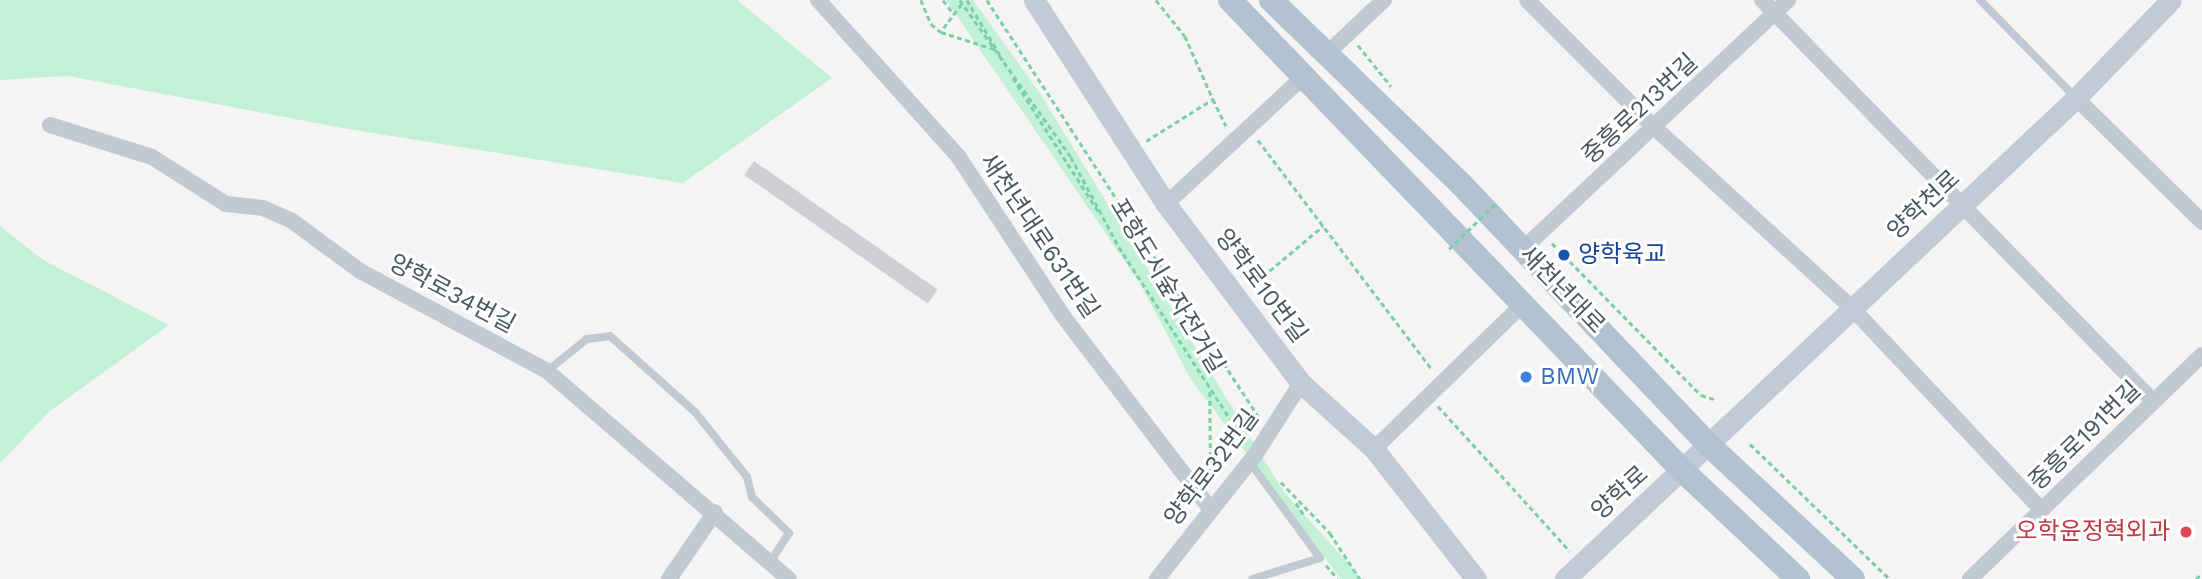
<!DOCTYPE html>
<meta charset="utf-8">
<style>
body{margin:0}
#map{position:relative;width:2202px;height:579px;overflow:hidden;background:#f5f3f3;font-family:"Work Sans","Noto Sans KR",sans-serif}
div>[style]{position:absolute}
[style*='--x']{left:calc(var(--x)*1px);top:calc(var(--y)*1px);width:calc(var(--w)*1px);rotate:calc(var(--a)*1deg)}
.green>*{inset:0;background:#c3f1d5}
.building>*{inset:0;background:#cdcfd5;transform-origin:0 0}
.path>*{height:2.5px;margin-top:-1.25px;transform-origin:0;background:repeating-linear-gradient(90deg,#7ad0a6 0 5px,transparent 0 8.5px)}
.lane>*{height:8px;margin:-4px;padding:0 4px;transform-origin:4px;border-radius:4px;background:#c1cad2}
.street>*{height:16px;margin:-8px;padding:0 8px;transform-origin:8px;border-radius:8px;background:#c1cad2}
.secondary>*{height:21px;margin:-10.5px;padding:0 10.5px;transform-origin:10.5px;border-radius:10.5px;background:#c1cbd6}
.primary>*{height:24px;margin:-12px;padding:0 12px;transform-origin:12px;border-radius:12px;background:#b3c2d1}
.path-bridge>*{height:2.5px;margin-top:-1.25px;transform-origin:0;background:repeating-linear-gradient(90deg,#7ad0a6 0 5px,transparent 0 8.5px)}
.dots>*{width:19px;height:19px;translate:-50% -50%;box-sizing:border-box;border:4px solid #fff;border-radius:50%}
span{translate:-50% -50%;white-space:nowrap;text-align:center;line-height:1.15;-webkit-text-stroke:6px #fff;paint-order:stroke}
.street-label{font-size:24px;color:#4a5661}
.transit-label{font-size:24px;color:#164399}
.left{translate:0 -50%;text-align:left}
.shop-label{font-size:24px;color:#366cbe}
.health-label{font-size:24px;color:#be3a42}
.right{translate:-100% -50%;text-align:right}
</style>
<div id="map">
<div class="green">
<div style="clip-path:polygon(0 0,737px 0,832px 78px,683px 183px,348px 129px,68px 76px,0 80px)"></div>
<div style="clip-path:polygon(946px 0,973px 0,1041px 95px,1284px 492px,1362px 579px,1341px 579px,1190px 378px,1141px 285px)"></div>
<div style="clip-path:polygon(0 226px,43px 260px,169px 325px,50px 411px,0 463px)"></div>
</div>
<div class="building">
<div style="left:754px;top:161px;width:224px;height:17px;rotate:35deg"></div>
</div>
<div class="path">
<div style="--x:921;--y:0;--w:26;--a:67"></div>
<div style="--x:931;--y:24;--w:13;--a:39"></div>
<div style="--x:943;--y:0;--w:18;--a:52"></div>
<div style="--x:960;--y:0;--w:192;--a:54.7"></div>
<div style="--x:1071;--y:157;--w:102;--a:61.9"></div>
<div style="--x:1119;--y:247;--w:230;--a:57.1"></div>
<div style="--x:967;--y:0;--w:70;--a:59"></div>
<div style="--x:987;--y:0;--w:498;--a:56.9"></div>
<div style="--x:1156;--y:0;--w:46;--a:51.1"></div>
<div style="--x:1185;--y:36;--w:69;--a:66"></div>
<div style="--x:962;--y:4;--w:35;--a:127"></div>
<div style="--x:941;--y:32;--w:56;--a:17.8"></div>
<div style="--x:1358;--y:45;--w:53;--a:51.2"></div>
<div style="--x:1013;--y:78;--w:158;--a:57.4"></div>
<div style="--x:1258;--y:140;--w:288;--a:52.8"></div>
<div style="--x:1146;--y:141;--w:79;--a:-32.1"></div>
<div style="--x:1213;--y:99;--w:30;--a:64"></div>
<div style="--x:1552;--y:243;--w:213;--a:45.6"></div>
<div style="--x:1701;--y:395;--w:16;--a:18"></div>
<div style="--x:1250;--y:287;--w:95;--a:-39.9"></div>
<div style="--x:1210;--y:392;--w:91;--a:89.4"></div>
<div style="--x:1438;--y:406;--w:196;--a:47.7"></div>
<div style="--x:1750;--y:444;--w:194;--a:44"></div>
<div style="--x:1281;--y:482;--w:71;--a:46.1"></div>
<div style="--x:1330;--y:533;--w:55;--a:56.9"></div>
<div style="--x:1296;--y:503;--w:14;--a:56"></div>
<div style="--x:1326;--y:565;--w:18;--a:49"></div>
<div style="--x:2196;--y:579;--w:8;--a:-45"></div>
</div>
<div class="lane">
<div style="--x:1980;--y:0;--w:137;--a:45.6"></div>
<div style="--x:547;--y:371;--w:51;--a:-38.7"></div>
<div style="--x:587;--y:339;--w:23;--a:-7"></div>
<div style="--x:610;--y:336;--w:114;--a:41.8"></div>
<div style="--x:695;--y:412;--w:83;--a:51.3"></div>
<div style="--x:747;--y:477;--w:21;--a:76"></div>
<div style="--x:752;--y:497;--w:52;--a:44.2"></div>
<div style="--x:789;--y:533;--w:35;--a:123"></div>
<div style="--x:1249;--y:461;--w:120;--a:53.8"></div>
<div style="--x:1320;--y:558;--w:71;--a:162.8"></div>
</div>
<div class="street">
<div style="--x:818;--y:0;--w:210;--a:48.1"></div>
<div style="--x:958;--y:156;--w:191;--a:56.7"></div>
<div style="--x:1063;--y:316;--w:242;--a:52.6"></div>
<div style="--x:1527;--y:0;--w:181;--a:45"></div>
<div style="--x:1655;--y:128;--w:267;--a:42.4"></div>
<div style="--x:1852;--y:308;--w:277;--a:46.8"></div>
<div style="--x:1762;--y:0;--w:560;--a:45.72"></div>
<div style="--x:1336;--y:45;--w:66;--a:-43.2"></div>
<div style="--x:2076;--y:98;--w:177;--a:44.5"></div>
<div style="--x:50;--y:125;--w:107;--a:17.4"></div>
<div style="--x:152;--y:157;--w:88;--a:32.4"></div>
<div style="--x:226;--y:204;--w:37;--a:6"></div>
<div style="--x:263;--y:208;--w:32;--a:24"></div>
<div style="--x:292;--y:221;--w:84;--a:36.3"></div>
<div style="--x:360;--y:271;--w:212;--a:28.1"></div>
<div style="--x:547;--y:371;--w:319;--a:40.7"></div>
<div style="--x:1166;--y:204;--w:187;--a:-42.8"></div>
<div style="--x:1523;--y:249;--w:364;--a:-43.2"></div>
<div style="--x:1374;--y:449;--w:208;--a:-44.2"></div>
<div style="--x:669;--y:579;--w:81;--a:-55.5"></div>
<div style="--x:1157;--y:579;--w:158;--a:-51.7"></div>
<div style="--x:1255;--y:455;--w:85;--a:-57.4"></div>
<div style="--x:1970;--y:579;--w:322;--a:-44"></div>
</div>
<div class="secondary">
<div style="--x:1034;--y:0;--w:243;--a:57.1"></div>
<div style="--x:1166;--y:204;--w:224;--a:53"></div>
<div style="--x:1301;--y:383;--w:98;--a:42.1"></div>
<div style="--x:1374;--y:449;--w:165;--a:51.9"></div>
<div style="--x:1565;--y:579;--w:702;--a:-43.27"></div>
<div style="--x:2076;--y:98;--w:136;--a:-45.9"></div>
</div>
<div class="primary">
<div style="--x:1230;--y:0;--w:653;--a:46.12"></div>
<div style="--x:1683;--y:471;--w:158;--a:43.2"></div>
<div style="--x:1271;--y:0;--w:264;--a:44.1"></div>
<div style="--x:1461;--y:184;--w:361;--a:46.5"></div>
<div style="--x:1710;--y:446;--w:195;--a:42.9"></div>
</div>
<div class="path-bridge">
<div style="--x:1449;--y:249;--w:64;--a:-44.4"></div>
</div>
<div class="dots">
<div style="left:1564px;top:255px;background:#1a4fb4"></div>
<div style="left:1526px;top:377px;background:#3f7fe0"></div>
<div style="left:2186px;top:532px;background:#e0444e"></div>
</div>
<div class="street-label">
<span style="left:1640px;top:109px;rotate:-43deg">중흥로213번길</span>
<span style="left:1924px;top:205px;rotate:-43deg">양학천로</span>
<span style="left:1039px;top:236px;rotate:56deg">새천년대로631번길</span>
<span style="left:1167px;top:286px;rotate:59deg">포항도시숲자전거길</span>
<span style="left:1261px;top:286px;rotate:53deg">양학로10번길</span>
<span style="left:1562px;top:290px;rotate:46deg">새천년대로</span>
<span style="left:452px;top:294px;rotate:28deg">양학로34번길</span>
<span style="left:2085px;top:436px;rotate:-44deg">중흥로191번길</span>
<span style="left:1212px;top:468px;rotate:-53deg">양학로32번길</span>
<span style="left:1620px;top:493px;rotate:-42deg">양학로</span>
</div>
<div class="transit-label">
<span class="left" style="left:1578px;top:255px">양학육교</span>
</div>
<div class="shop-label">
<span class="left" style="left:1540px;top:377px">BMW</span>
</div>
<div class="health-label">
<span class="right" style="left:2170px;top:532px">오학윤정혁외과</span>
</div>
</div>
